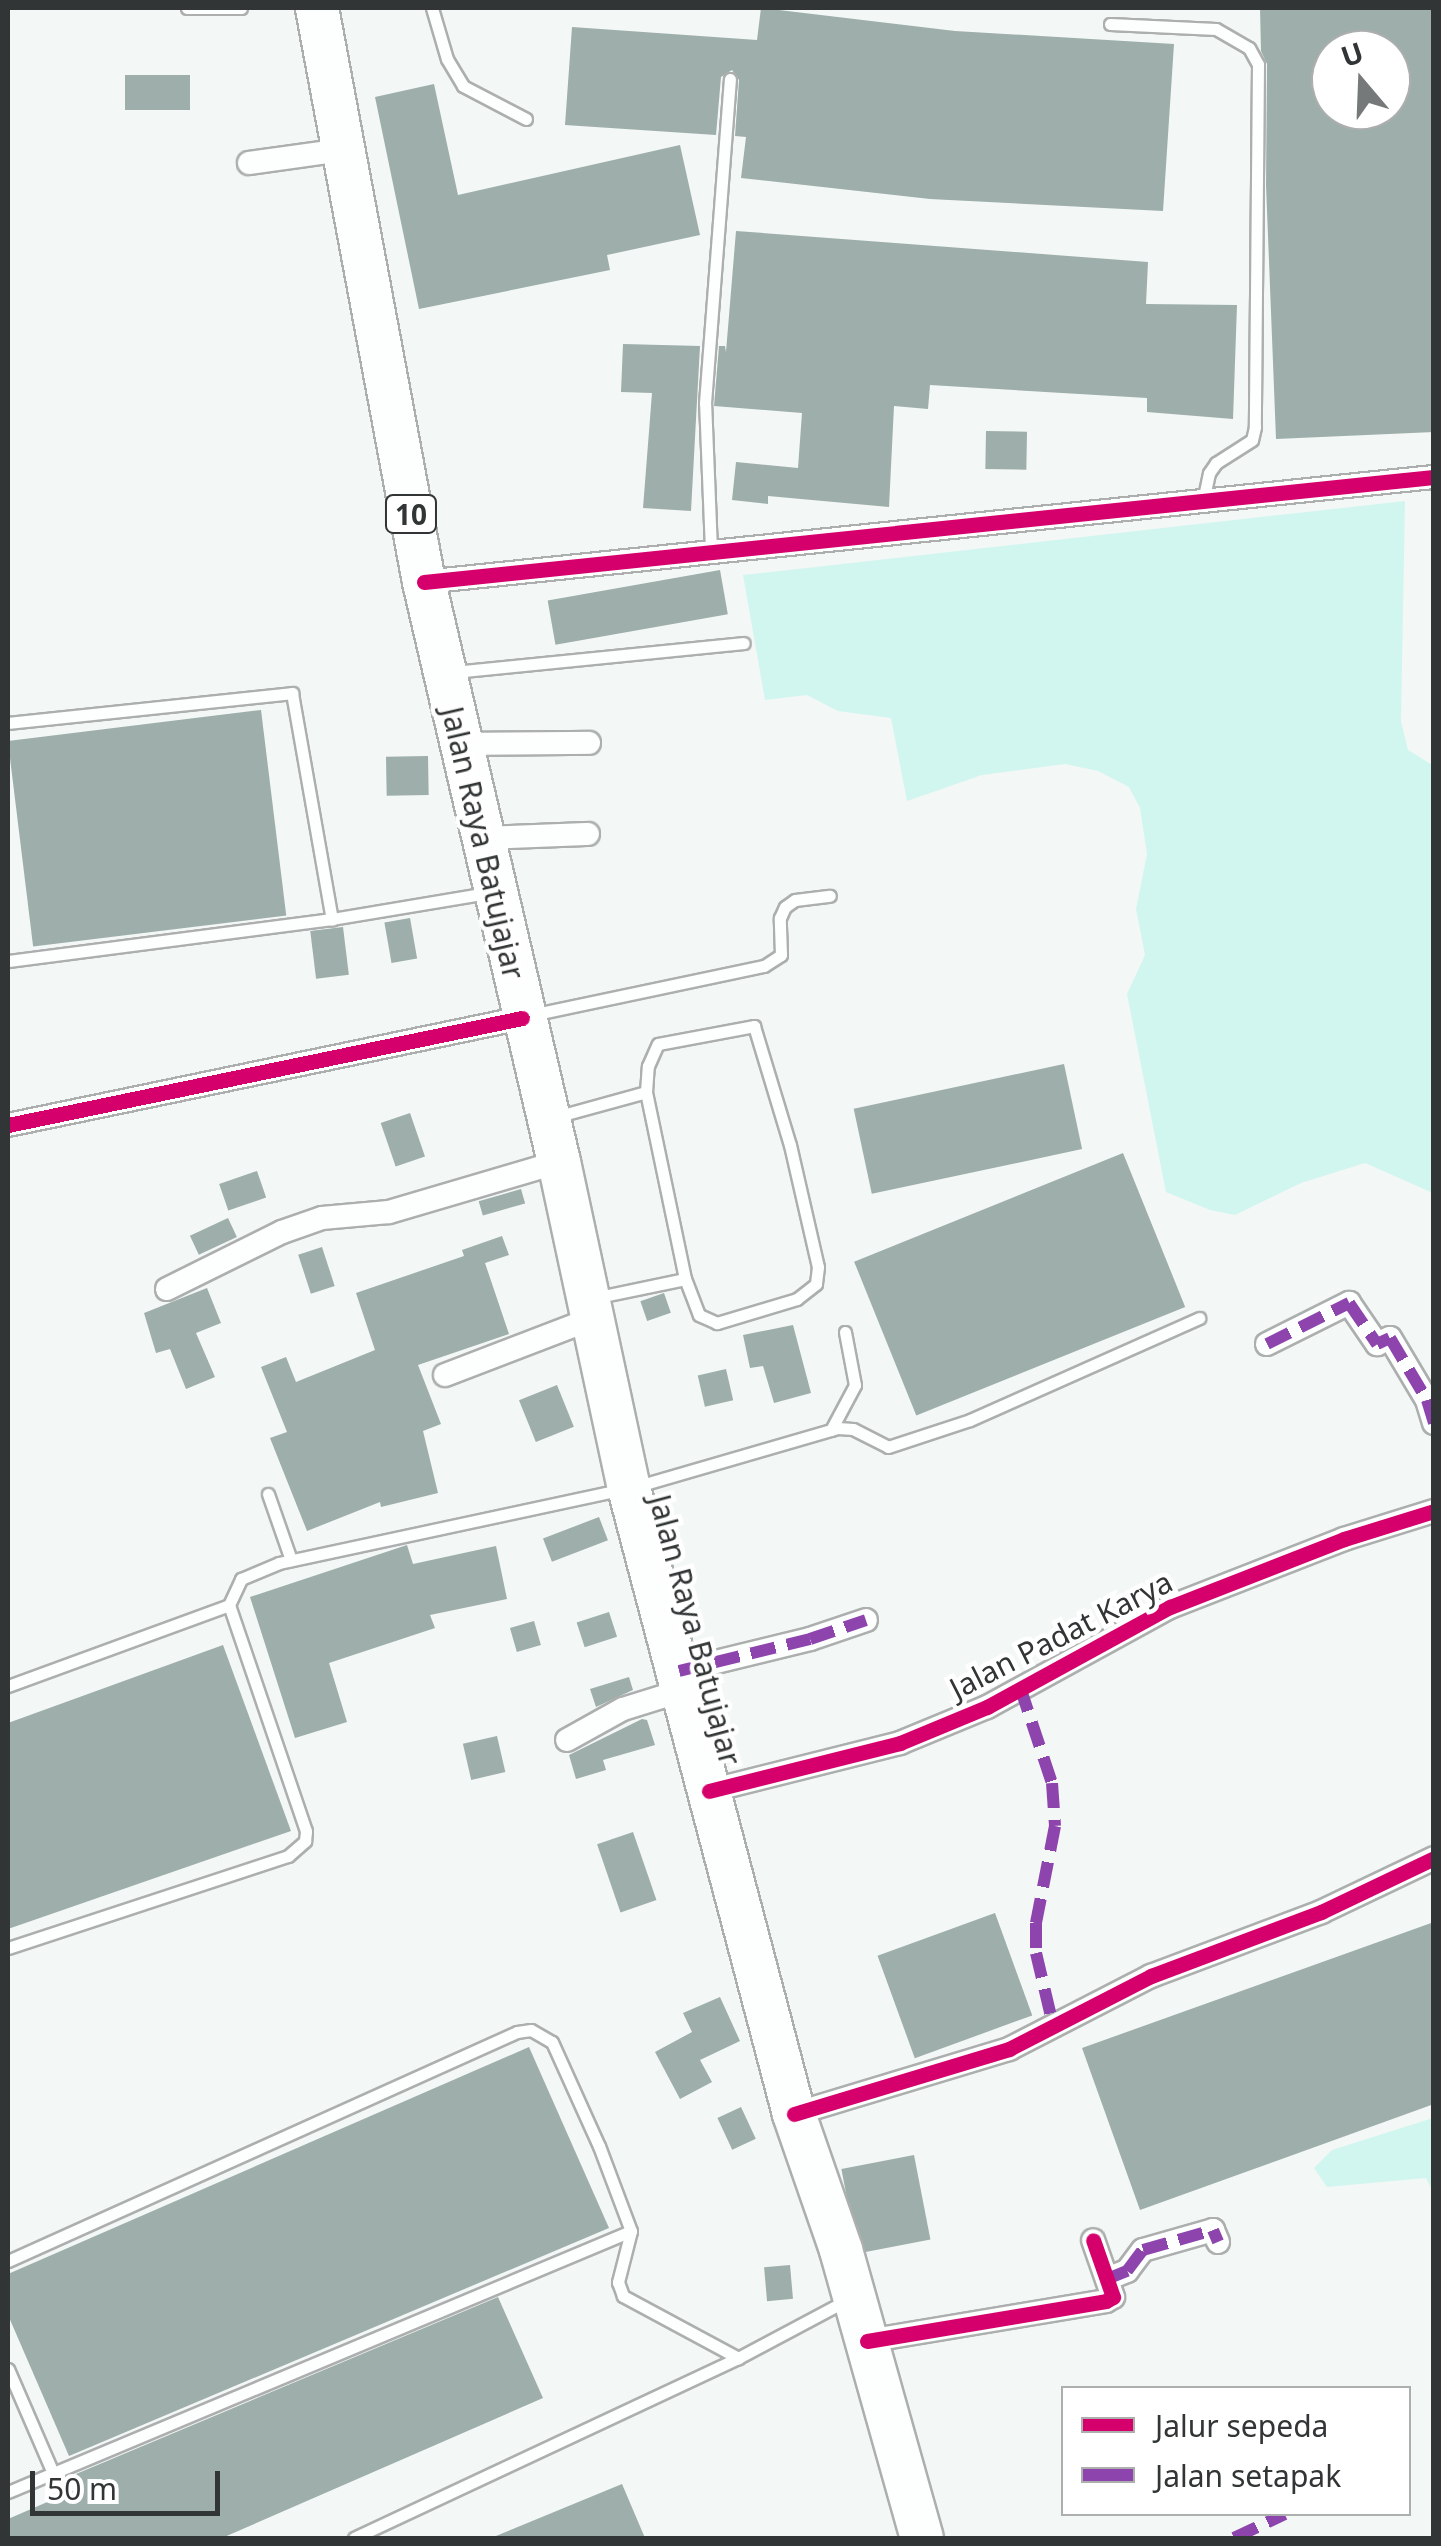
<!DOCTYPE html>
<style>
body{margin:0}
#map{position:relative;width:1441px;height:2546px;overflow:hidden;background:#f3f7f6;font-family:"Noto Sans",sans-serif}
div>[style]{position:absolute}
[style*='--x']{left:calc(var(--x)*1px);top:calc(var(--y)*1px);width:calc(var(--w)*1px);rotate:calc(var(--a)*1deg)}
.green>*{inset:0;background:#d1f6ef}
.building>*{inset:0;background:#9daeab;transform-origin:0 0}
.roads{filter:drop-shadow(2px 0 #acafae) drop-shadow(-2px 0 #acafae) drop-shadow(0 2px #acafae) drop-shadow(0 -2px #acafae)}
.lane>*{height:11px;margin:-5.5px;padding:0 5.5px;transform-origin:5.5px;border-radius:5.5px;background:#fdfefe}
.street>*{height:22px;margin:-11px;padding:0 11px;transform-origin:11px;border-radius:11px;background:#fdfefe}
.highway>*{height:42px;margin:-21px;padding:0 21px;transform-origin:21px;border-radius:21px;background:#fdfefe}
.quiet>*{height:12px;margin-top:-6px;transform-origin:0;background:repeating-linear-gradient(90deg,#8e44ad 0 25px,transparent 0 37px)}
.cycleway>*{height:15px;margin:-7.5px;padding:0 7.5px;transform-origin:7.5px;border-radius:7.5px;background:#d6006c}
span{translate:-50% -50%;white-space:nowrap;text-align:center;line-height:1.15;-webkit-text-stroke:9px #fff;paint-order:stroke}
.shield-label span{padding:2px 8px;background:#fff;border:2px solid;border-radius:8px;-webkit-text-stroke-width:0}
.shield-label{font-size:28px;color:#323535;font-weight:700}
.street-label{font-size:30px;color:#323535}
.frame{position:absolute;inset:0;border:10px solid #323535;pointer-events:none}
.legend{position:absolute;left:1061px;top:2386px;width:350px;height:130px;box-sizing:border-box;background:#fff;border:2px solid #adaeae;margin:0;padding:12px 18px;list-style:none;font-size:30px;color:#323535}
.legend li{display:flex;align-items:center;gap:20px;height:50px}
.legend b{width:50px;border:2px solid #adaeae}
.north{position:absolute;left:1311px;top:30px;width:100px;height:100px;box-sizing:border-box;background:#fff;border:2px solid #adaeae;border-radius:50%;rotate:341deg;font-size:28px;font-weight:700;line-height:40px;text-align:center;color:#323535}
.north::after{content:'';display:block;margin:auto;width:35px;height:45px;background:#767979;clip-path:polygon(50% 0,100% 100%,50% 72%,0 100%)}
.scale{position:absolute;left:30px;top:2471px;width:190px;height:45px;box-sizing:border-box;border:5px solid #323535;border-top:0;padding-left:12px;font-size:30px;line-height:35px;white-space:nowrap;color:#323535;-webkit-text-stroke:8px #fff;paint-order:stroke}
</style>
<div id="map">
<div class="green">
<div style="clip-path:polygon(1405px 501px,1401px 721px,1408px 750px,1434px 766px,1433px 1193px,1365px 1163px,1301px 1183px,1235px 1215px,1210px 1210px,1166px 1192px,1127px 994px,1145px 955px,1136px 909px,1147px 854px,1140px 808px,1129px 787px,1098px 771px,1065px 764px,982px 775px,907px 801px,891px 718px,838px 711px,807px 695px,765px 700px,743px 575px)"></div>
<div style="clip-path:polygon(1433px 2118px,1433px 2192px,1426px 2178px,1327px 2187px,1314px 2168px,1332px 2150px)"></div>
</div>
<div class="building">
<div style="clip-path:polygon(761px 8px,955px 31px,1174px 44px,1163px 211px,930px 199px,741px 178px,746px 137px,735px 136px,739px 80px,732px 70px,721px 77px,716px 135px,565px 125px,572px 27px,757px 40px)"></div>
<div style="clip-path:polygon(evenodd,1260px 8px,1434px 8px,1434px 432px,1276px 439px,1266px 185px,1267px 64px,1261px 51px,1260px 8px,1331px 50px,1391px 50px,1391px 110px,1331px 110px,1331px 50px)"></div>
<div style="left:125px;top:75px;width:65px;height:35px"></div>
<div style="clip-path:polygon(434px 84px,458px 195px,680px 145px,700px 235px,607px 255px,610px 270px,419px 309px,375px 97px)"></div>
<div style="clip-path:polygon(736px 231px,1148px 262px,1146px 304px,1237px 305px,1233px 419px,1147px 412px,1147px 398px,930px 385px,928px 409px,894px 406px,889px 507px,768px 496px,768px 504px,732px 500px,736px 462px,798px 468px,802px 413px,714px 406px,719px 346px,725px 346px,726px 352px)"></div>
<div style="clip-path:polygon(623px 344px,700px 346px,691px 511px,643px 508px,652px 393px,621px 392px)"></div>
<div style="left:986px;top:431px;width:41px;height:38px;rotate:1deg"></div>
<div style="left:720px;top:570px;width:45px;height:175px;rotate:80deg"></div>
<div style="left:261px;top:710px;width:207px;height:255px;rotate:83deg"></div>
<div style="left:428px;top:756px;width:39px;height:42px;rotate:89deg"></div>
<div style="left:410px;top:918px;width:41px;height:26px;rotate:80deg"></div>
<div style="left:343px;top:927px;width:48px;height:33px;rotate:83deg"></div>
<div style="left:1064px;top:1064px;width:87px;height:215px;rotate:78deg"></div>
<div style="left:410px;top:1113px;width:46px;height:31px;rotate:71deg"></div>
<div style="left:1123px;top:1153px;width:166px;height:290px;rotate:68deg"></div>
<div style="left:257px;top:1171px;width:28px;height:40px;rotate:71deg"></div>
<div style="left:521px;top:1189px;width:15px;height:44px;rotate:74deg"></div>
<div style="left:228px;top:1218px;width:21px;height:42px;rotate:65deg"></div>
<div style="clip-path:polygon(502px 1236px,509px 1255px,485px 1263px,509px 1334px,418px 1365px,441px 1424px,423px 1431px,438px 1493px,381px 1507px,380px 1502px,307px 1531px,270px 1438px,287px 1432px,261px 1367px,286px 1357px,296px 1382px,375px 1350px,356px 1293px,464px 1256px,462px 1250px)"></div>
<div style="left:322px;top:1247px;width:41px;height:25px;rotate:72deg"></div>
<div style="clip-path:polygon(207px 1288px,221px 1323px,196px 1333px,215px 1377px,186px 1389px,170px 1349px,156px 1353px,144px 1313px)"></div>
<div style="left:664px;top:1293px;width:21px;height:25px;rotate:71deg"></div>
<div style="clip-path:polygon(793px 1325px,811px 1393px,774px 1403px,763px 1366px,750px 1368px,743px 1335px)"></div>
<div style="left:726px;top:1369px;width:32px;height:29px;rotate:77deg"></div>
<div style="left:557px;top:1385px;width:45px;height:41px;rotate:68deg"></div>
<div style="left:599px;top:1517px;width:25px;height:60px;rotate:69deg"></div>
<div style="clip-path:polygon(407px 1545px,413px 1564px,496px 1546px,507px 1599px,430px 1615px,435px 1628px,329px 1663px,347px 1722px,295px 1738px,250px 1597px)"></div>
<div style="left:609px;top:1612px;width:26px;height:34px;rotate:72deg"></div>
<div style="left:534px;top:1621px;width:25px;height:25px;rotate:74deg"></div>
<div style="clip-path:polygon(223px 1645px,291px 1831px,8px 1929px,8px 1723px)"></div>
<div style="clip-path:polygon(629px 1677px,633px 1690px,596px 1707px,590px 1689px)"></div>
<div style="clip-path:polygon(642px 1719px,647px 1720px,655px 1745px,603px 1760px,606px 1770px,576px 1779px,569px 1755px)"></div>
<div style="left:497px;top:1736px;width:37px;height:35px;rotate:77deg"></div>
<div style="left:633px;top:1832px;width:72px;height:38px;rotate:71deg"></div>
<div style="left:995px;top:1913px;width:109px;height:125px;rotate:70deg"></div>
<div style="clip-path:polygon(1434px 1922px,1434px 2104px,1140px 2210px,1082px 2048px)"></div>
<div style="clip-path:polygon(720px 1997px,740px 2041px,700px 2060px,712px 2082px,680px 2099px,655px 2052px,692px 2032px,683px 2013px)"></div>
<div style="clip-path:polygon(529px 2047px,609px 2228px,69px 2456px,8px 2315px,8px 2274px)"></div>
<div style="left:741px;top:2107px;width:35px;height:26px;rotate:65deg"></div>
<div style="left:914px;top:2155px;width:86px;height:74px;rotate:79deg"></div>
<div style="left:790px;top:2265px;width:34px;height:26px;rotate:85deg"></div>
<div style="clip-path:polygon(498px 2297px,543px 2398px,222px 2538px,8px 2538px,8px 2519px,82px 2487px,76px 2474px)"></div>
<div style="clip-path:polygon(622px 2484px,645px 2538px,491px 2538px)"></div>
</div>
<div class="roads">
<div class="lane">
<div style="--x:187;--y:8;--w:54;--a:0"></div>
<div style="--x:432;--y:8;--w:53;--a:73.6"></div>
<div style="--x:447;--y:59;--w:31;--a:59"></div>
<div style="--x:463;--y:86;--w:71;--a:27.6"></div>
<div style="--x:1110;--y:24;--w:106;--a:2.7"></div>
<div style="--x:1216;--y:29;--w:38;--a:30"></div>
<div style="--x:1249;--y:48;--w:18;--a:61"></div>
<div style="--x:1258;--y:64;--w:363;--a:90.5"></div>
<div style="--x:1255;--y:427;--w:13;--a:103"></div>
<div style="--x:1252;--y:440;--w:43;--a:147.4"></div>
<div style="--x:1216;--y:463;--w:12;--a:125"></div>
<div style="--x:1209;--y:473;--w:30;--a:102"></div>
<div style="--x:711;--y:550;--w:147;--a:-92.3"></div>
<div style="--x:705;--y:403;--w:325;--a:-85.6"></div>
<div style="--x:454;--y:672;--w:291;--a:-5.7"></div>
<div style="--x:8;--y:723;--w:286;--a:-6"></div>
<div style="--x:292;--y:693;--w:230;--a:80"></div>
<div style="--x:8;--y:961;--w:327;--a:-7.4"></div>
<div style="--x:332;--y:919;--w:158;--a:-9.5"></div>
<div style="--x:531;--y:1015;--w:238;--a:-11.9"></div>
<div style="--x:764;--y:966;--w:20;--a:-33"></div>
<div style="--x:781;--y:955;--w:37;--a:-92"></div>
<div style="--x:780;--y:918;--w:12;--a:-66"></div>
<div style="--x:785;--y:907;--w:12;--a:-35"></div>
<div style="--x:795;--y:900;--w:35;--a:-7"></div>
<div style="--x:646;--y:1092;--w:26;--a:-86"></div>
<div style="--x:648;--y:1066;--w:24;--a:-66"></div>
<div style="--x:658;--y:1044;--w:98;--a:-10.6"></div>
<div style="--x:754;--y:1026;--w:124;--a:73.2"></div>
<div style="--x:790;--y:1145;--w:125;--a:77.1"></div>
<div style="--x:818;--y:1267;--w:17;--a:97"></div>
<div style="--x:816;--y:1284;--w:24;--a:142"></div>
<div style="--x:797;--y:1299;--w:84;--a:163.3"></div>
<div style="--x:717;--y:1323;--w:20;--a:-156"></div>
<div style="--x:699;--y:1315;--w:39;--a:-111"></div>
<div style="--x:559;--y:1116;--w:90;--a:-15.4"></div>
<div style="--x:646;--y:1092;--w:191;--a:78.2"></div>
<div style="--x:685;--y:1279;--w:89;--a:168.3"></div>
<div style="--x:831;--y:1430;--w:51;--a:-61.9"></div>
<div style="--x:855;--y:1385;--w:54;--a:-100.7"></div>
<div style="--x:638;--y:1486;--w:208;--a:-16.2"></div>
<div style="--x:838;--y:1428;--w:15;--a:4"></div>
<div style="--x:853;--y:1429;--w:39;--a:27"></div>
<div style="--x:888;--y:1447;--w:86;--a:-18.2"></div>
<div style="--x:970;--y:1420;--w:251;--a:-24"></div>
<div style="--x:268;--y:1494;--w:70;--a:70.8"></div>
<div style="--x:8;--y:1686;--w:235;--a:-20.1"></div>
<div style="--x:8;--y:1948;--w:295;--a:-18.2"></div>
<div style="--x:288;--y:1856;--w:23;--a:-41"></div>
<div style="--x:305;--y:1841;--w:10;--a:-84"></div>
<div style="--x:306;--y:1831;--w:239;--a:-108.8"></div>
<div style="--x:229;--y:1605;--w:29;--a:-65"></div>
<div style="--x:241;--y:1579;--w:41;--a:-22.8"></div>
<div style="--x:279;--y:1563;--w:349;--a:-12.1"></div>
<div style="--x:8;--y:2261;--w:558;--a:-24.22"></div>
<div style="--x:517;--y:2032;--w:14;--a:-8"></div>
<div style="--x:531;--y:2030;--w:24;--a:30"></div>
<div style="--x:552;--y:2042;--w:114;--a:65.7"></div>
<div style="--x:599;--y:2146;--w:91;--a:69.4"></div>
<div style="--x:8;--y:2369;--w:113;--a:66.6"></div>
<div style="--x:8;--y:2492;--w:675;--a:-22.73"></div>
<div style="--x:631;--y:2231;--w:53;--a:104.3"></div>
<div style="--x:618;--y:2282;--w:15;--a:70"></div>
<div style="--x:623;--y:2296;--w:131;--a:28.3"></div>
<div style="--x:354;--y:2538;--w:424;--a:-25.1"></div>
<div style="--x:738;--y:2358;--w:121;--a:-28"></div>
</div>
<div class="street">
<div style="--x:249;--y:163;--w:95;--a:-7.9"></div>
<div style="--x:424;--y:582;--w:1015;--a:-5.94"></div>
<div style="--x:463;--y:744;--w:126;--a:-0.5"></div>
<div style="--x:482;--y:838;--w:106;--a:-2.2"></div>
<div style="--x:8;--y:1125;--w:525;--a:-11.76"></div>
<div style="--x:167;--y:1289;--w:128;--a:-26.4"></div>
<div style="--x:282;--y:1232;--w:42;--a:-19.3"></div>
<div style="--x:322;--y:1218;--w:67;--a:-5.1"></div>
<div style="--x:389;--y:1212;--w:177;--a:-16.4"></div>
<div style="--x:1267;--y:1344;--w:92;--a:-26.6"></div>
<div style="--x:1349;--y:1303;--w:50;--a:55.7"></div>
<div style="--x:1377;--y:1344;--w:14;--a:-25"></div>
<div style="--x:1390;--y:1338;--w:72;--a:59.2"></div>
<div style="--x:1427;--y:1400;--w:24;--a:73"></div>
<div style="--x:445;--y:1375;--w:156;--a:-21"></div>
<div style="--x:679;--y:1671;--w:135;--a:-13.7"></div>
<div style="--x:810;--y:1639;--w:59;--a:-18.7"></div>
<div style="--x:567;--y:1740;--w:64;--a:-29"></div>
<div style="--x:623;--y:1709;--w:64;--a:-17.3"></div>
<div style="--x:709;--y:1791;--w:197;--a:-14.1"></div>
<div style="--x:900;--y:1743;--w:94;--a:-22.5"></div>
<div style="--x:987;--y:1707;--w:209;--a:-28.7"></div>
<div style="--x:1170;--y:1607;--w:187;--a:-21.3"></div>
<div style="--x:1344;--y:1539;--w:94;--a:-17.3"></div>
<div style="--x:794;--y:2114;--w:225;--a:-16.8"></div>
<div style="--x:1009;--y:2049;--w:160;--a:-27.2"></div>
<div style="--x:1151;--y:1976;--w:182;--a:-20.6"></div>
<div style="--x:1321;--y:1912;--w:125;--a:-25.5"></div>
<div style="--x:1107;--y:2279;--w:22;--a:-22"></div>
<div style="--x:1127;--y:2271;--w:26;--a:-53"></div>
<div style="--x:1143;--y:2250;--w:73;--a:-15.9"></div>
<div style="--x:1213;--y:2230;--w:13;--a:67"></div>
<div style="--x:867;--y:2341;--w:242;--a:-9.5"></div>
<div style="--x:1106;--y:2301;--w:8;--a:-30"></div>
<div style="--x:1113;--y:2297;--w:60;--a:-109.3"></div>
</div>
<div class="highway">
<div style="--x:317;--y:8;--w:584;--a:79.44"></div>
<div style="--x:424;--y:582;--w:596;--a:76.9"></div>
<div style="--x:559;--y:1162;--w:333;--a:77.9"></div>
<div style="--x:629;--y:1488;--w:647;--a:75.23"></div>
<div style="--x:794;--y:2114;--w:144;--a:70.9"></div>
<div style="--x:841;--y:2250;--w:299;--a:74.3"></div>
</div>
</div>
<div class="quiet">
<div style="--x:1267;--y:1344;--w:92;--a:-26.6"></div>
<div style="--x:1349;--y:1303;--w:50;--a:55.7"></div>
<div style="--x:1377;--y:1344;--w:14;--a:-25"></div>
<div style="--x:1390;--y:1338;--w:72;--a:59.2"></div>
<div style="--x:1427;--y:1400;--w:24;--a:73"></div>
<div style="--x:679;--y:1671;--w:135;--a:-13.7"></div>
<div style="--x:810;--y:1639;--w:59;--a:-18.7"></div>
<div style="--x:1020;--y:1687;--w:101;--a:71.6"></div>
<div style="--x:1052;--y:1783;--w:43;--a:86"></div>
<div style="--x:1055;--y:1826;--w:99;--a:101.1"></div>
<div style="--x:1036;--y:1923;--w:30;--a:90"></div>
<div style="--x:1036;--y:1953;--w:78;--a:76.7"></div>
<div style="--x:1107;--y:2279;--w:22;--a:-22"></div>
<div style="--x:1127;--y:2271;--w:26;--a:-53"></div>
<div style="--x:1143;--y:2250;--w:73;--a:-15.9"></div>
<div style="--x:1213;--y:2230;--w:13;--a:67"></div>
<div style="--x:1234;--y:2538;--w:56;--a:-25.2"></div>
</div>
<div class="cycleway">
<div style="--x:424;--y:582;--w:1015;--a:-5.94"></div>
<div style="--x:8;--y:1125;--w:525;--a:-11.76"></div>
<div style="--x:709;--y:1791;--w:197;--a:-14.1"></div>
<div style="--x:900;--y:1743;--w:94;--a:-22.5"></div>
<div style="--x:987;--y:1707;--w:209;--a:-28.7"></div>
<div style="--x:1170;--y:1607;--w:187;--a:-21.3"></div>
<div style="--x:1344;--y:1539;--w:94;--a:-17.3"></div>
<div style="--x:794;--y:2114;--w:225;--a:-16.8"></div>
<div style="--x:1009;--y:2049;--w:160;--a:-27.2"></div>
<div style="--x:1151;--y:1976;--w:182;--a:-20.6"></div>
<div style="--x:1321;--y:1912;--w:125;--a:-25.5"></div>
<div style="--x:867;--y:2341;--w:242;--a:-9.5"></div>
<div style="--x:1106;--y:2301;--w:8;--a:-30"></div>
<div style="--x:1113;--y:2297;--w:60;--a:-109.3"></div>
</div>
<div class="shield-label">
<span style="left:411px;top:514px">10</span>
</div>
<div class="street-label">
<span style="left:483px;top:843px;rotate:77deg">Jalan Raya Batujajar</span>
<span style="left:695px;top:1630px;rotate:75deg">Jalan Raya Batujajar</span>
<span style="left:1061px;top:1635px;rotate:-27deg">Jalan Padat Karya</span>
</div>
<div class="frame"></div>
<ul class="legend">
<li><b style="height:12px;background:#d6006c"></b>Jalur sepeda</li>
<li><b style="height:12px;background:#8e44ad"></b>Jalan setapak</li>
</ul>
<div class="north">U</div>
<div class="scale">50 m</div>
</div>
